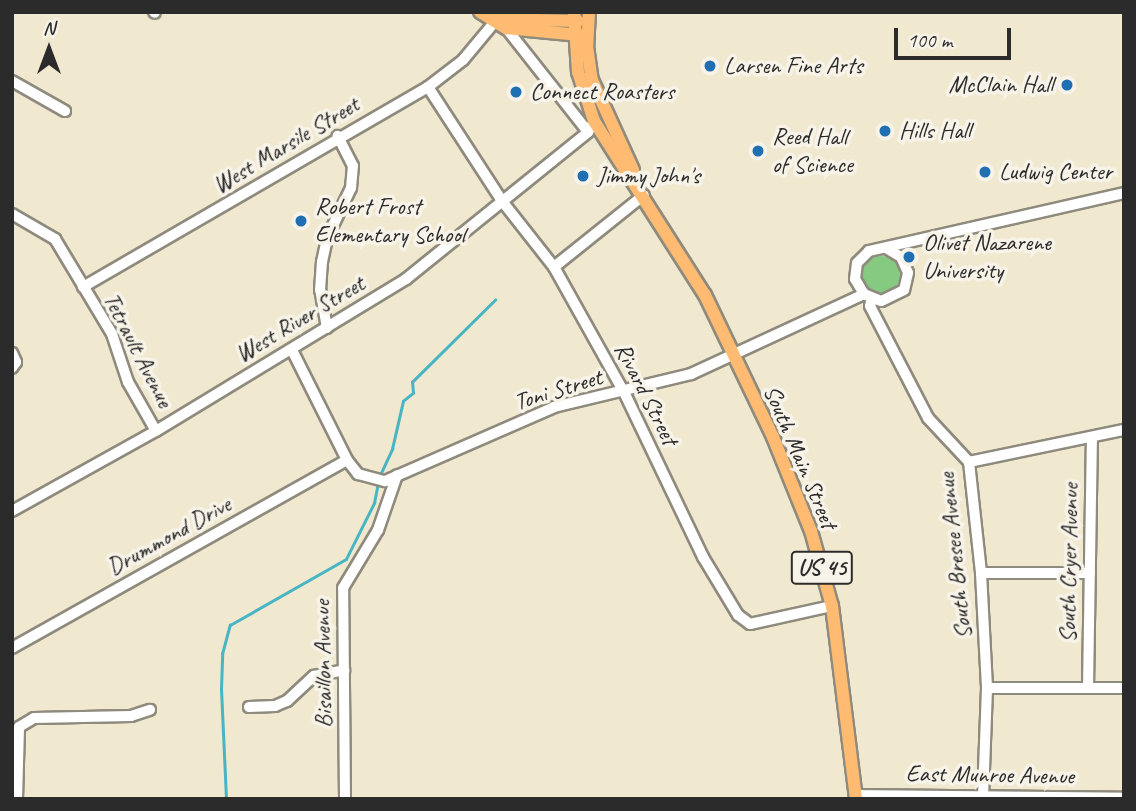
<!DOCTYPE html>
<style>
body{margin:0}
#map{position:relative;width:1136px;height:811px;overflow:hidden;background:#f0e8cf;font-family:Caveat,sans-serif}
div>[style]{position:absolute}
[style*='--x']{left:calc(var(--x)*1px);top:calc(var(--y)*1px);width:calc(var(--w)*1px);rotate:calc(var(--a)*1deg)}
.green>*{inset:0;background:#86c981}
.round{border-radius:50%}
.stream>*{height:2.5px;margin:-1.25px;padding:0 1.25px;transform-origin:1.25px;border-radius:1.25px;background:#48b5c4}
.roads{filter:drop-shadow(2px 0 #8e8a7d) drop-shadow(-2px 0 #8e8a7d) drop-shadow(0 2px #8e8a7d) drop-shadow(0 -2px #8e8a7d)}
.minor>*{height:10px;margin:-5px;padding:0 5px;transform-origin:5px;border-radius:5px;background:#fff}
.major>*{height:12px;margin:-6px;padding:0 6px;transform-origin:6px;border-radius:6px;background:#ffbb71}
.dots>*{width:19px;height:19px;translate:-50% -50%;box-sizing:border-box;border:4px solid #f7f3e8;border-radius:50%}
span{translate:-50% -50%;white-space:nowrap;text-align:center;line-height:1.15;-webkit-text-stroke:7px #f7f3e8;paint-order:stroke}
.shield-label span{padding:2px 5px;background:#f7f3e8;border:2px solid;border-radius:5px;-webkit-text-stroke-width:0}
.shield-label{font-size:23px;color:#2b2b2b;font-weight:700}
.poi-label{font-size:24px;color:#2b2b2b}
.left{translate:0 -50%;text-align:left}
.right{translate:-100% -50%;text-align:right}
.street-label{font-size:24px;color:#2b2b2b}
.frame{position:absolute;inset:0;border:14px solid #2b2b2b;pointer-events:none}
.north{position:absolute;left:14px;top:14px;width:70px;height:70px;-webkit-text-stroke:5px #f7f3e8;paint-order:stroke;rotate:0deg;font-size:19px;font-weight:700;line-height:28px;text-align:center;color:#2b2b2b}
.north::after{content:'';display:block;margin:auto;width:24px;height:32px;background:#2b2b2b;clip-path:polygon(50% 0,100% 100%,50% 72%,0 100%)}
.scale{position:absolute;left:894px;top:28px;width:117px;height:32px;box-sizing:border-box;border:4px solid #2b2b2b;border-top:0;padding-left:9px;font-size:21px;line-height:24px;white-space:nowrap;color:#2b2b2b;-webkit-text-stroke:5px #f7f3e8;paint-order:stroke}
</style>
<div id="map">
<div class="green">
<div class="round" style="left:862px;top:256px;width:38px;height:38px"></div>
</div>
<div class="stream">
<div style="--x:380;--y:475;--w:29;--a:-65"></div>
<div style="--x:392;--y:449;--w:49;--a:-77.1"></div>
<div style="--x:403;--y:401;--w:13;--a:-39"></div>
<div style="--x:413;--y:393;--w:11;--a:-95"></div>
<div style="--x:412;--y:382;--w:117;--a:-44.7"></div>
<div style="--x:226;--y:799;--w:110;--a:-92.6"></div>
<div style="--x:221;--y:689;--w:35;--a:-88"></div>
<div style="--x:222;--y:654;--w:30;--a:-75"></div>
<div style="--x:230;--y:625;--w:133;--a:-29.6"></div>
<div style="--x:346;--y:559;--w:63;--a:-63.4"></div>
<div style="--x:374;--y:503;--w:21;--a:-79"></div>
</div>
<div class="roads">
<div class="minor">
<div style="--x:154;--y:12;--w:1;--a:45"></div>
<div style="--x:506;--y:28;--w:132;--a:51.7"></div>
<div style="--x:12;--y:81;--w:61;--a:29.5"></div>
<div style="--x:428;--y:87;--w:136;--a:57"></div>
<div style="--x:502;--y:201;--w:84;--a:51.8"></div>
<div style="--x:554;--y:267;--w:143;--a:60.8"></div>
<div style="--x:624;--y:392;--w:183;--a:64.4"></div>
<div style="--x:703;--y:557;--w:68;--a:58.9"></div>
<div style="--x:738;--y:615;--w:15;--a:37"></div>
<div style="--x:750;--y:624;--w:84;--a:-12.4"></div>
<div style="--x:12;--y:214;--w:50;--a:30.2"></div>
<div style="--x:55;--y:239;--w:111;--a:59"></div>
<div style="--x:112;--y:334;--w:51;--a:71.6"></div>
<div style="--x:128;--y:382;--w:56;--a:60.3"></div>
<div style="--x:886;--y:248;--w:17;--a:31"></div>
<div style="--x:901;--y:257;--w:17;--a:66"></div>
<div style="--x:908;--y:273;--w:17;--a:103"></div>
<div style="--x:904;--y:290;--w:25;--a:154"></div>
<div style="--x:881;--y:301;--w:18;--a:-158"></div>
<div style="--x:864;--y:294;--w:17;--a:-121"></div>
<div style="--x:855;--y:279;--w:16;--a:-83"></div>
<div style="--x:857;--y:263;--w:17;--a:-45"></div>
<div style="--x:869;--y:251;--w:262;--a:-12.8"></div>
<div style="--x:554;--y:267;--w:115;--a:-38.7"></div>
<div style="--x:83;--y:287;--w:399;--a:-30.1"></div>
<div style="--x:428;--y:87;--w:44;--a:-37.6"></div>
<div style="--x:463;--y:60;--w:62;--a:-50.2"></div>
<div style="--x:872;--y:299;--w:7;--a:106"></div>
<div style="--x:870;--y:306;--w:126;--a:62.6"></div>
<div style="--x:928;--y:418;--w:60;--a:47"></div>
<div style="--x:969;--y:462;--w:112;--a:83.8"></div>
<div style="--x:981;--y:573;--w:115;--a:87"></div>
<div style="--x:987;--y:688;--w:107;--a:92.1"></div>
<div style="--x:327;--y:328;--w:39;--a:-100"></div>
<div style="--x:320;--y:290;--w:28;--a:-86"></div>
<div style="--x:322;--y:262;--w:25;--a:-78"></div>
<div style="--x:327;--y:238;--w:55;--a:-64.4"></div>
<div style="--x:351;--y:188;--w:22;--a:-85"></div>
<div style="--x:353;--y:166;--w:34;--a:-117"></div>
<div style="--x:292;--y:350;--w:123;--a:63.4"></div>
<div style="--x:347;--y:460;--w:18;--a:52"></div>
<div style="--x:358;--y:474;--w:28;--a:15"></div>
<div style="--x:385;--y:481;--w:184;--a:-23.6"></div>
<div style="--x:554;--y:407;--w:141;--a:-13.5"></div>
<div style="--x:691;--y:374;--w:191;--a:-24.8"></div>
<div style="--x:12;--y:353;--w:10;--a:66"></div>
<div style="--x:16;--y:362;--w:7;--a:124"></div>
<div style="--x:969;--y:462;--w:158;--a:-11.7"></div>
<div style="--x:12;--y:511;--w:165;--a:-29.1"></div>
<div style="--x:156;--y:431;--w:293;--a:-31.3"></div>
<div style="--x:406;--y:279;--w:234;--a:-38.9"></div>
<div style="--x:588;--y:132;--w:13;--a:-61"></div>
<div style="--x:981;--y:573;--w:109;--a:0"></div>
<div style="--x:12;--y:648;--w:384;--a:-29.3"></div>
<div style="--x:987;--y:688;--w:137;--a:0"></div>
<div style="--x:1088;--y:688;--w:249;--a:-89.1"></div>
<div style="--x:249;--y:707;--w:26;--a:-2"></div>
<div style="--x:275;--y:706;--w:13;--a:-23"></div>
<div style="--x:287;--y:701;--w:37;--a:-43"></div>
<div style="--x:314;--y:676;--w:31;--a:-11"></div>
<div style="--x:855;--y:795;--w:269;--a:0.6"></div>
<div style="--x:17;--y:799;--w:72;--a:-88.4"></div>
<div style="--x:19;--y:727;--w:17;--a:-31"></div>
<div style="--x:34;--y:718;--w:97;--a:-1.2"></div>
<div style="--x:131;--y:716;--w:20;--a:-18"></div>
<div style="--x:345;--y:799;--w:211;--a:-90.5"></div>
<div style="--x:343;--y:588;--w:68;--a:-58.9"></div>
<div style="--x:378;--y:530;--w:58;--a:-70.9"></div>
</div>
<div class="major">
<div style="--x:480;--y:12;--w:31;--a:32"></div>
<div style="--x:506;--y:28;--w:74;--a:5.4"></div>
<div style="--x:574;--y:12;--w:60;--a:86.2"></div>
<div style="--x:578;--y:72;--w:52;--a:71.9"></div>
<div style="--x:594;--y:121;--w:206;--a:57.5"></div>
<div style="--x:705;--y:295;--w:157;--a:64.4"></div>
<div style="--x:773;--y:437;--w:101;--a:68"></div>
<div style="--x:811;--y:531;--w:78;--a:74.4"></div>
<div style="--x:832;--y:606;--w:194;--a:82.9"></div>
<div style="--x:589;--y:12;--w:34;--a:93"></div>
<div style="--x:587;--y:46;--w:34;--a:82"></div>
<div style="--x:592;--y:80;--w:99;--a:65.5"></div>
<div style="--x:495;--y:19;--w:83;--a:1.4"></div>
</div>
</div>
<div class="dots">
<div style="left:710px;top:66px;background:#1f6fb2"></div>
<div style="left:1067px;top:85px;background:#1f6fb2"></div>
<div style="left:516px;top:92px;background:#1f6fb2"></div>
<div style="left:885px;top:131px;background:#1f6fb2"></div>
<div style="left:758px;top:151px;background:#1f6fb2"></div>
<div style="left:985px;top:172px;background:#1f6fb2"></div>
<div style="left:583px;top:176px;background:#1f6fb2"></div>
<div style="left:301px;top:221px;background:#1f6fb2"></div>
<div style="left:909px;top:257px;background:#1f6fb2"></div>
</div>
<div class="shield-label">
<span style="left:822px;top:568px">US 45</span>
</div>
<div class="poi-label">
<span class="left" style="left:724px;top:66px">Larsen Fine Arts</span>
<span class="right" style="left:1053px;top:85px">McClain Hall</span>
<span class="left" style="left:530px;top:92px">Connect Roasters</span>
<span class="left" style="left:899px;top:131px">Hills Hall</span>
<span class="left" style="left:772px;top:151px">Reed Hall<br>of Science</span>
<span class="left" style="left:999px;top:172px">Ludwig Center</span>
<span class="left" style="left:597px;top:176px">Jimmy John's</span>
<span class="left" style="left:315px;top:221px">Robert Frost<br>Elementary School</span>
<span class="left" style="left:923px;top:257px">Olivet Nazarene<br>University</span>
</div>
<div class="street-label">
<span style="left:286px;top:145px;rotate:-31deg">West Marsile Street</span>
<span style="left:300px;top:319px;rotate:-31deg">West River Street</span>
<span style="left:138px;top:350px;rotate:63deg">Tetrault Avenue</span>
<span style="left:558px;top:390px;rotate:-17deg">Toni Street</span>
<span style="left:646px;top:394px;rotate:63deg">Rivard Street</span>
<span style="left:800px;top:457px;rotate:67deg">South Main Street</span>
<span style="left:169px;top:536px;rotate:-29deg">Drummond Drive</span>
<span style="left:955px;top:556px;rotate:-96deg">South Bresee Avenue</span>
<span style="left:1069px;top:563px;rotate:-89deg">South Cryer Avenue</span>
<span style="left:323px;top:664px;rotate:-91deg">Bisaillon Avenue</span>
<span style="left:990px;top:775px;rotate:1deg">East Munroe Avenue</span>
</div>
<div class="frame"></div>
<div class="north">N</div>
<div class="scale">100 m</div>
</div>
